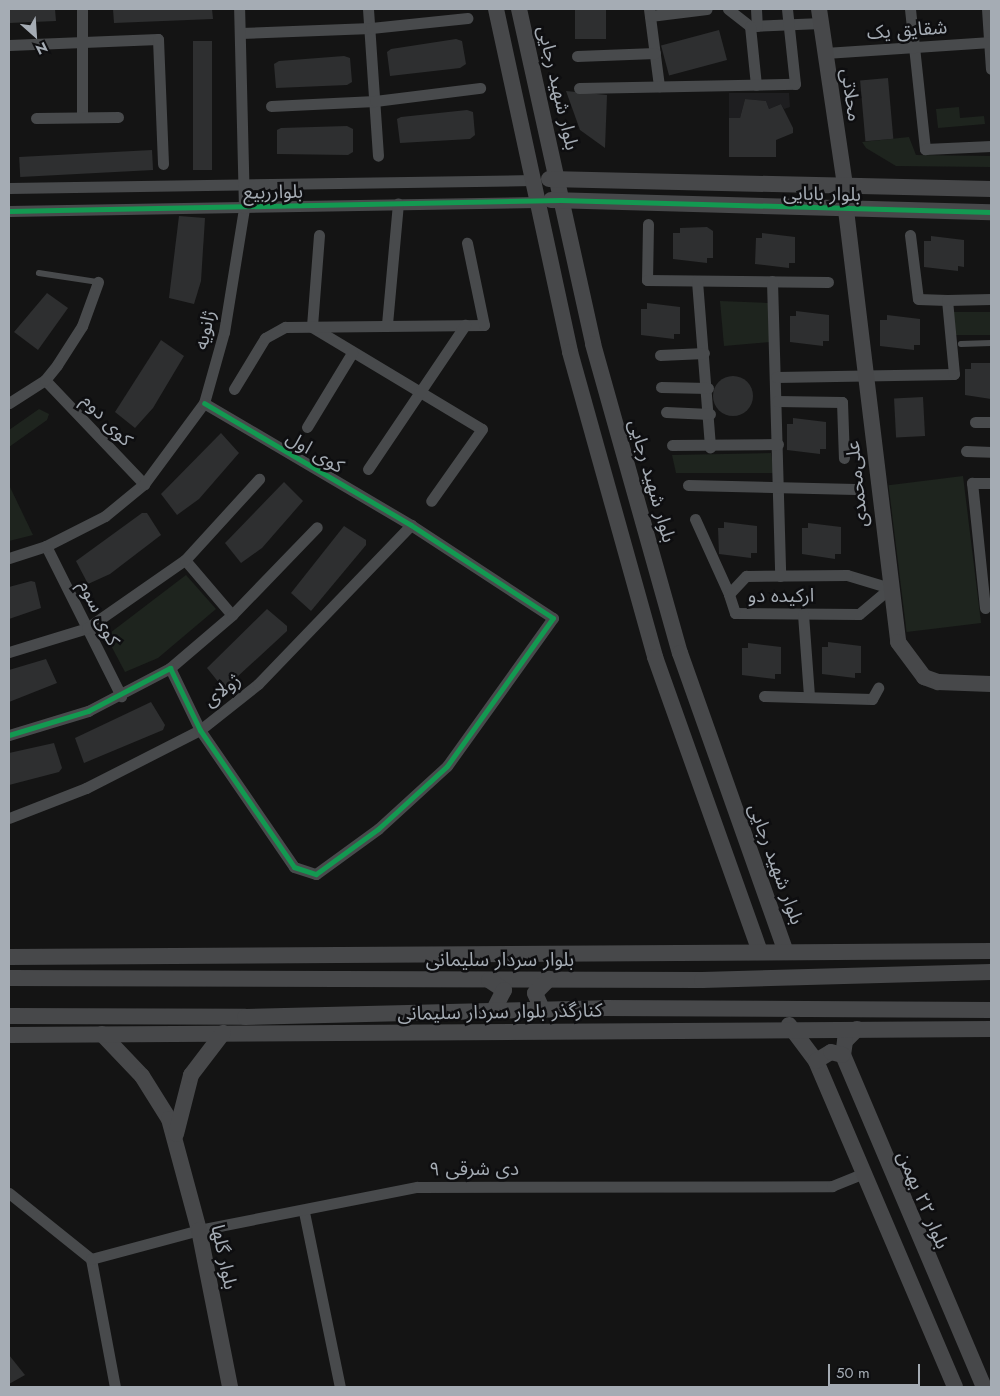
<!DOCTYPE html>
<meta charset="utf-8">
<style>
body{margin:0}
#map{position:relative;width:1000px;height:1396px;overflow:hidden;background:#141414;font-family:Jost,"Noto Sans Arabic",sans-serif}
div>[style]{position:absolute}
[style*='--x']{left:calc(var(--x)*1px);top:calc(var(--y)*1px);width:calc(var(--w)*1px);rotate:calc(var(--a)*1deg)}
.built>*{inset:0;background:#1e1e20}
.green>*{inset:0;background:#1e241e;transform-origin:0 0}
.building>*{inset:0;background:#2e2f30;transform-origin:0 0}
.round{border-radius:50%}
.lane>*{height:5.5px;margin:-2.75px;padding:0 2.75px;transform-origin:2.75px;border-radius:2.75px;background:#484a4c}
.street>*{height:11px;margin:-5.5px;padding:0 5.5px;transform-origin:5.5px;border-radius:5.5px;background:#484a4c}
.secondary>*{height:16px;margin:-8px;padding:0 8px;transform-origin:8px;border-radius:8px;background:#47484a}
.cycleway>*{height:5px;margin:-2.5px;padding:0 2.5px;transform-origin:2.5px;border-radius:2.5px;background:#139951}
span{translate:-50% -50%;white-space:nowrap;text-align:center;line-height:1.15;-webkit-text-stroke:5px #0e0e10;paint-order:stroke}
.street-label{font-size:19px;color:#a5acb4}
.frame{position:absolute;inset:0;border:10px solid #a5acb4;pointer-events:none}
.north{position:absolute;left:10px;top:10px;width:50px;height:50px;-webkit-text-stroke:4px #0e0e10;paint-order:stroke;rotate:154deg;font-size:14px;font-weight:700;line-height:20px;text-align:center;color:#a5acb4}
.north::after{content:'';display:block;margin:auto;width:18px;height:22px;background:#a5acb4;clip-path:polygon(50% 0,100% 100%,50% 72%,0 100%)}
.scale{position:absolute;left:828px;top:1364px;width:92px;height:22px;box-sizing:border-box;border:2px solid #a5acb4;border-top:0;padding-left:6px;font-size:15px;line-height:18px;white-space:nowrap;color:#a5acb4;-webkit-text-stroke:4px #0e0e10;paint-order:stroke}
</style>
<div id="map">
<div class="built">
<div style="clip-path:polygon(729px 93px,789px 93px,790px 107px,784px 109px,781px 104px,769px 109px,766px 101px,745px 99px,740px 118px,729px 118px)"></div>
</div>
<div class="green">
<div style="clip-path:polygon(959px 107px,960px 118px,984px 116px,985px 124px,938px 128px,936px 109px)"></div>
<div style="clip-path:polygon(909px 137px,916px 155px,991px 156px,991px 167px,896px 166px,866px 148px,862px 142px)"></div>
<div style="clip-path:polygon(720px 301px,768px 303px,770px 342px,724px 346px)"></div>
<div style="left:991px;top:312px;width:23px;height:37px;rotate:90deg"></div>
<div style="clip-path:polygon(39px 409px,49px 414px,47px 420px,9px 447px,9px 430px)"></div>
<div style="clip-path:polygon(771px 453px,774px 473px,676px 473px,672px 455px)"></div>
<div style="left:963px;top:476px;width:148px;height:75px;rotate:83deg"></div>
<div style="clip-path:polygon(9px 485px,33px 535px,9px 541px)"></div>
<div style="clip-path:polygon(186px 575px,216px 609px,158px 658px,125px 672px,106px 636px)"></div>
</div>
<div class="building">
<div style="clip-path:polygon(9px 9px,55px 9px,56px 21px,9px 23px)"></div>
<div style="clip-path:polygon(113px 9px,212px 9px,213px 19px,114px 23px)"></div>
<div style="left:575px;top:9px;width:31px;height:30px"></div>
<div style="left:719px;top:30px;width:31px;height:60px;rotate:75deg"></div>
<div style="clip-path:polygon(456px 39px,462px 41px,466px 64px,460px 68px,390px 76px,387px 52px,391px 49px)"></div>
<div style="left:193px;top:41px;width:19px;height:129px"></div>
<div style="clip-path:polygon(344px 56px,350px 58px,352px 82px,347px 85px,276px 88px,274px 64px,279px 61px)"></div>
<div style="left:888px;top:78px;width:61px;height:28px;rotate:85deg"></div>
<div style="clip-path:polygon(566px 91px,607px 95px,605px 148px,580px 130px)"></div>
<div style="clip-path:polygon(745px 99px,766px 101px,769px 109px,781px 104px,793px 128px,793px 133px,776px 140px,776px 157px,729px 157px,729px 118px,740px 118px)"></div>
<div style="clip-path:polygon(467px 110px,473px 112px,475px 135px,470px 139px,400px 143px,397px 119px,401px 117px)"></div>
<div style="clip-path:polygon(347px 126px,353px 129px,353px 152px,348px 155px,277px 154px,277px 130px,281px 128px)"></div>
<div style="left:152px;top:150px;width:20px;height:133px;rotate:87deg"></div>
<div style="clip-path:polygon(179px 216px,205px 218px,201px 281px,194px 304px,169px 298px)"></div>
<div style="clip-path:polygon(707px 227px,713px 231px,713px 258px,707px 258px,707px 263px,673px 259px,673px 233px,680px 233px,680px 228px)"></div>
<div style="clip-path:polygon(762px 233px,795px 237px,795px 263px,789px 263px,789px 268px,755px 264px,756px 238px,762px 238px)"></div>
<div style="clip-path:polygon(931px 236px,964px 240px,964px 267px,958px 266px,958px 271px,924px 267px,924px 241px,931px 241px)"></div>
<div style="clip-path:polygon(47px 293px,68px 308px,38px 350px,14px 332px)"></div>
<div style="clip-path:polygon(647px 303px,680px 307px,680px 334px,674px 334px,674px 339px,641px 335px,641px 309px,647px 309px)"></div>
<div style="clip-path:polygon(796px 311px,829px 315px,829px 341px,823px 341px,823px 346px,790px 342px,790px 316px,796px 316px)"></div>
<div style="clip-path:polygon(887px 315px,920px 319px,920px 345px,914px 345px,914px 350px,880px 346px,880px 320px,887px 320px)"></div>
<div style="clip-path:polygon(161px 340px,184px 356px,153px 408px,135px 428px,115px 412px)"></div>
<div style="clip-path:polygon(971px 363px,991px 363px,991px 399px,965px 395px,965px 369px,971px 369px)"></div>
<div class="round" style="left:713px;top:376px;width:40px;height:40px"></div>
<div style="left:923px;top:397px;width:39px;height:29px;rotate:87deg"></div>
<div style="clip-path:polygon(793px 418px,826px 422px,826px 449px,820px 449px,820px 454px,787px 450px,787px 424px,793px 424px)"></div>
<div style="clip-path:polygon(221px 433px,239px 453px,199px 499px,177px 515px,161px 494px)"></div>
<div style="clip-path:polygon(284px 482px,303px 501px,262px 548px,241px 563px,225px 543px)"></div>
<div style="clip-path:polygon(142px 513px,147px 513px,161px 535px,110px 574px,88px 584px,76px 561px)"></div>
<div style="clip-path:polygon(724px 522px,757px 526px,757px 553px,751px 553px,751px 558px,719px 554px,718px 528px,724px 528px)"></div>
<div style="clip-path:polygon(808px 523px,841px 527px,841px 554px,835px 554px,835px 559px,802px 554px,802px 528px,808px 528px)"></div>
<div style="clip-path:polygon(344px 526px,366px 540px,366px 545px,311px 611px,291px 593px)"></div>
<div style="clip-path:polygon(31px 581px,35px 582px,41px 608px,9px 619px,9px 587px)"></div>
<div style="clip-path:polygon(267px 609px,287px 626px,287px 631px,224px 689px,207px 668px)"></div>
<div style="clip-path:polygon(828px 642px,861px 646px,861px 673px,855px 673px,855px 678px,822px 674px,822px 647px,828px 647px)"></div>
<div style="clip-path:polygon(748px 643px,781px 647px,781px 674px,775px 674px,775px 679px,742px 675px,742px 648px,748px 648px)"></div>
<div style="clip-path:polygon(46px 659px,57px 683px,9px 702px,9px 670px)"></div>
<div style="clip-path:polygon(151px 702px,165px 725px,163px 730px,84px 763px,75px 738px)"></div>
<div style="clip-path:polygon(54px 743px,62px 768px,59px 772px,9px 785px,9px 753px)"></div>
<div style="clip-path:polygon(9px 1355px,25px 1375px,9px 1384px)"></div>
</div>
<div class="lane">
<div style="--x:39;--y:273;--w:60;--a:8.7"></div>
<div style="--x:961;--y:344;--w:30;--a:-2"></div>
</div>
<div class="street">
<div style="--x:368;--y:9;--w:147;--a:86.1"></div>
<div style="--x:649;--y:9;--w:78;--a:82.6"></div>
<div style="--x:728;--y:9;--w:28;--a:38"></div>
<div style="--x:750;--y:26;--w:71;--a:-2.4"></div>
<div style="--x:756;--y:9;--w:17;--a:87"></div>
<div style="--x:910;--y:9;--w:141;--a:83.9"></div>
<div style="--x:925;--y:149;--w:66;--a:-2.6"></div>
<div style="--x:987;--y:9;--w:60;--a:86.2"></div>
<div style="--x:650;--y:16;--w:57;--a:-7"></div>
<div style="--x:750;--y:26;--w:59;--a:84.2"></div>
<div style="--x:240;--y:33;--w:131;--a:-2.2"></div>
<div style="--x:371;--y:28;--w:97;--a:-5.9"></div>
<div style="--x:9;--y:45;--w:149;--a:-2.3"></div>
<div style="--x:158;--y:39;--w:125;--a:87.7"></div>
<div style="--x:825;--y:53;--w:166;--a:-3.8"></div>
<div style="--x:577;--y:56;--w:78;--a:-2.2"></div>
<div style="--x:579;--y:88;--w:216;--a:-1.1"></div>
<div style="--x:795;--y:84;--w:75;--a:-96.1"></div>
<div style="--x:271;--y:106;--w:104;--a:-2.8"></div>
<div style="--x:375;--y:101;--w:106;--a:-7.1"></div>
<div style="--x:82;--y:116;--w:107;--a:-90"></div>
<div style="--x:36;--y:118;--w:82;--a:-0.7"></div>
<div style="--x:9;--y:188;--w:524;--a:-0.87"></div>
<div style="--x:9;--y:211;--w:529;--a:-0.97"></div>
<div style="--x:648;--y:224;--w:56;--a:91"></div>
<div style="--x:647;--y:280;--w:181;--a:0.6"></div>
<div style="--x:319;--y:235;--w:92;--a:94.4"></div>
<div style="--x:312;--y:327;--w:198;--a:31"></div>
<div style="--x:482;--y:429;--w:88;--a:125.3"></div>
<div style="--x:910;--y:235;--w:64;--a:82.9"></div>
<div style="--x:918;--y:299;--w:29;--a:2"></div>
<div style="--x:697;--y:281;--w:167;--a:85.5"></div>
<div style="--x:772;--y:281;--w:295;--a:88.4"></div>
<div style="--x:387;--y:324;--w:121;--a:-84.8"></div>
<div style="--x:660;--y:355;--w:44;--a:-2.6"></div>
<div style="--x:776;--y:377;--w:178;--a:-1"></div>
<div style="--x:954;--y:374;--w:74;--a:-95.4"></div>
<div style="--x:947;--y:300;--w:44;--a:-1.3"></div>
<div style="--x:45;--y:380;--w:144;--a:46.4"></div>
<div style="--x:661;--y:387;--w:47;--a:1.2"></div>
<div style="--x:234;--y:389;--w:60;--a:-58.7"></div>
<div style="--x:265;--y:338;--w:23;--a:-29"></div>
<div style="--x:285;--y:327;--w:199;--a:-0.6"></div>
<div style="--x:484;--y:325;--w:84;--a:-101.7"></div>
<div style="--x:777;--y:401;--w:65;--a:0.9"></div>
<div style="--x:842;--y:402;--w:56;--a:88"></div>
<div style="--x:9;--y:403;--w:43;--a:-32.6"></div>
<div style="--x:45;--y:380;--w:19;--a:-51"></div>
<div style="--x:57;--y:365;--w:46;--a:-57.3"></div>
<div style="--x:82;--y:326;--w:47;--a:-70"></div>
<div style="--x:666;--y:412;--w:44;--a:2.6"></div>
<div style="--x:975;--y:422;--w:16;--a:0"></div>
<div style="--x:307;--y:427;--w:87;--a:-58.7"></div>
<div style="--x:672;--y:445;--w:106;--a:-0.5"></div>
<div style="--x:966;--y:451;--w:25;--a:2"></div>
<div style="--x:368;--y:469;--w:174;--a:-56"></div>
<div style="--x:688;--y:485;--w:167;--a:1.4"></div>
<div style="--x:695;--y:519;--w:82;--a:65.6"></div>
<div style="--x:46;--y:546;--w:168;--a:63.4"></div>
<div style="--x:9;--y:558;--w:39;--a:-18"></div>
<div style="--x:46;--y:546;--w:66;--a:-27"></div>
<div style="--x:105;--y:516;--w:50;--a:-39.4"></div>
<div style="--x:144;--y:484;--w:101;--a:-53.5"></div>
<div style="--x:204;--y:403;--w:74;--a:-74.3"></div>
<div style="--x:224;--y:332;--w:126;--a:-80.8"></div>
<div style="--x:244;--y:208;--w:199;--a:-91.4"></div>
<div style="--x:185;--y:560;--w:72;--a:49.5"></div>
<div style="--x:847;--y:575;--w:45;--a:16.8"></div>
<div style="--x:890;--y:588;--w:40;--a:140"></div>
<div style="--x:859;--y:614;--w:124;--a:-179.5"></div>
<div style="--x:735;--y:613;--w:20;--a:-108"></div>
<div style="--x:729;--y:594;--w:25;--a:-47"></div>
<div style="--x:746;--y:576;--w:101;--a:-0.6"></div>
<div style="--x:985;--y:608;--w:126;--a:-95.9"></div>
<div style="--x:972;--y:483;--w:19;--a:0"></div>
<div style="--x:803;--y:614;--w:82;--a:85.8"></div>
<div style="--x:9;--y:652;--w:82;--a:-17.1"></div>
<div style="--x:87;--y:628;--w:119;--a:-34.8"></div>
<div style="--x:185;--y:560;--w:110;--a:-47.6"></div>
<div style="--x:170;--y:668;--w:82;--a:-40.5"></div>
<div style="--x:232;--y:615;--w:122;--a:-46"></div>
<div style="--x:764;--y:696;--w:108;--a:1.6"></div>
<div style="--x:872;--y:699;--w:13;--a:-61"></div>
<div style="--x:9;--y:735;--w:83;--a:-16.9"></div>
<div style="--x:88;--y:711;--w:93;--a:-27.7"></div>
<div style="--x:170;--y:668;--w:69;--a:64.2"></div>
<div style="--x:200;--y:730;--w:166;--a:55.5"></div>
<div style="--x:294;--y:867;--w:23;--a:18"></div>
<div style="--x:316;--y:874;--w:77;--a:-36"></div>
<div style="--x:378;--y:829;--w:93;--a:-42.4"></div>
<div style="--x:447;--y:766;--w:182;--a:-54.4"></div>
<div style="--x:553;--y:618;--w:170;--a:-146.8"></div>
<div style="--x:411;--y:525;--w:240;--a:-149.5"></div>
<div style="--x:9;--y:818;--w:83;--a:-21.3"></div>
<div style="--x:86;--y:788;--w:128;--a:-27"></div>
<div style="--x:200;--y:730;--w:74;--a:-38.4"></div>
<div style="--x:258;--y:684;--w:221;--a:-46.1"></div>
<div style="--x:9;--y:1193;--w:105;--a:38.8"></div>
<div style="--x:91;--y:1259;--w:130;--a:79.4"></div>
<div style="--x:304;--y:1212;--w:179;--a:78.4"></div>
<div style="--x:91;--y:1259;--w:112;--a:-15"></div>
<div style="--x:199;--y:1230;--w:222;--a:-11.2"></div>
<div style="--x:417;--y:1187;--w:415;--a:-0.1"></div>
<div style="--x:832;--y:1186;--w:32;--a:-22"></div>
</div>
<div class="secondary">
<div style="--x:496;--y:9;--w:351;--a:77.8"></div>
<div style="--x:570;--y:352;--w:317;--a:74.4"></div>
<div style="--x:655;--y:657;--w:313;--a:70.4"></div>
<div style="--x:519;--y:9;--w:343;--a:77.5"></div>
<div style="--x:593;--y:344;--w:321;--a:74.3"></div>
<div style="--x:680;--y:653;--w:317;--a:70.5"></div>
<div style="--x:819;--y:9;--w:179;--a:81.6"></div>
<div style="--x:549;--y:179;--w:442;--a:1.3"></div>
<div style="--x:551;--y:200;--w:440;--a:1.6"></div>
<div style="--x:846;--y:210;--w:435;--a:83.1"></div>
<div style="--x:898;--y:642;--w:44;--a:53.4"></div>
<div style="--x:924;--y:677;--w:15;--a:20"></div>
<div style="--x:938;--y:682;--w:53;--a:2.2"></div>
<div style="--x:9;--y:957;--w:982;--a:-0.35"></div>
<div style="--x:9;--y:978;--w:693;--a:0.17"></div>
<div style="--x:702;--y:980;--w:289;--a:-1.6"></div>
<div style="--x:489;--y:980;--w:18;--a:34"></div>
<div style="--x:504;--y:990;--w:22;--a:117"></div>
<div style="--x:542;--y:1009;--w:17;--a:-114"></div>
<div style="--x:535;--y:993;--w:20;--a:-45"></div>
<div style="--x:9;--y:1016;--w:236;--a:0.2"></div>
<div style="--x:245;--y:1017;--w:358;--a:-1.4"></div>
<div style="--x:603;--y:1008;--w:388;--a:0.3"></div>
<div style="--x:789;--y:1025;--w:45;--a:53.1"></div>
<div style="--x:816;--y:1061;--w:354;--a:66.9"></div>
<div style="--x:857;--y:1029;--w:17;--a:135"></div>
<div style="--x:845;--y:1041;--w:14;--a:98"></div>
<div style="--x:843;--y:1055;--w:361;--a:67"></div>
<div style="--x:102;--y:1034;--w:58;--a:46.4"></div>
<div style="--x:142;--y:1076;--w:51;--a:57.9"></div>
<div style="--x:169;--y:1119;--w:115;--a:74.9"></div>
<div style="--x:199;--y:1230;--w:160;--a:78.8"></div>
<div style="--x:9;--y:1035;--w:982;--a:-0.35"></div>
<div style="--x:816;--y:1061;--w:17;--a:-31"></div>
<div style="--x:831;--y:1052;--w:12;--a:14"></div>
<div style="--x:176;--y:1134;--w:61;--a:-75.7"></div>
<div style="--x:191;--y:1075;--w:53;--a:-52.7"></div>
</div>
<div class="cycleway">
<div style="--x:9;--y:211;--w:552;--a:-1.14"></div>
<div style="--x:561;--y:200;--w:430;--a:1.6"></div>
<div style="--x:9;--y:735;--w:83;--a:-16.9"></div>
<div style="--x:88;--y:711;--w:93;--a:-27.7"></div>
<div style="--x:170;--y:668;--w:69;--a:64.2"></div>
<div style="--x:200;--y:730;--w:166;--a:55.5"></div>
<div style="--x:294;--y:867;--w:23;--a:18"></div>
<div style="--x:316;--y:874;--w:77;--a:-36"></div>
<div style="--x:378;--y:829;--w:93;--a:-42.4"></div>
<div style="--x:447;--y:766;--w:182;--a:-54.4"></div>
<div style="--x:553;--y:618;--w:170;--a:-146.8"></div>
<div style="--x:411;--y:525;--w:240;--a:-149.5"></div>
</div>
<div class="street-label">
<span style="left:907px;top:30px;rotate:-4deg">شقایق یک</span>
<span style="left:558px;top:88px;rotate:77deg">بلوار شهید رجایی</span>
<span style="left:851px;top:95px;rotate:82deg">محلاتی</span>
<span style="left:273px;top:192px;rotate:-1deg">بلوارربیع</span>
<span style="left:822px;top:194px;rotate:1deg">بلوار بابایی</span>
<span style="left:205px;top:330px;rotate:-77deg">ژانویه</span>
<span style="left:107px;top:420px;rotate:46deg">کوی دوم</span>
<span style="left:315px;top:452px;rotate:31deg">کوی اول</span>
<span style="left:652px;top:481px;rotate:74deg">بلوار شهید رجایی</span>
<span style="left:857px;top:484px;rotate:-96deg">علی‌محمدی</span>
<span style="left:781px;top:596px">ارکیده دو</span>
<span style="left:99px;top:613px;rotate:64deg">کوی سوم</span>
<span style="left:222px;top:690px;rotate:-38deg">ژولای</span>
<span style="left:776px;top:864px;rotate:70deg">بلوار شهید رجایی</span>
<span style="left:500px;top:960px">بلوار سردار سلیمانی</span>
<span style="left:500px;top:1012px;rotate:-1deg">کنارگذر بلوار سردار سلیمانی</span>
<span style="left:474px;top:1169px">۹ دی شرقی</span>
<span style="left:923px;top:1200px;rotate:67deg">بلوار ۲۲ بهمن</span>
<span style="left:224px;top:1257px;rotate:78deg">بلوار گلها</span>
</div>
<div class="frame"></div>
<div class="north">N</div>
<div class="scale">50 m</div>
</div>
